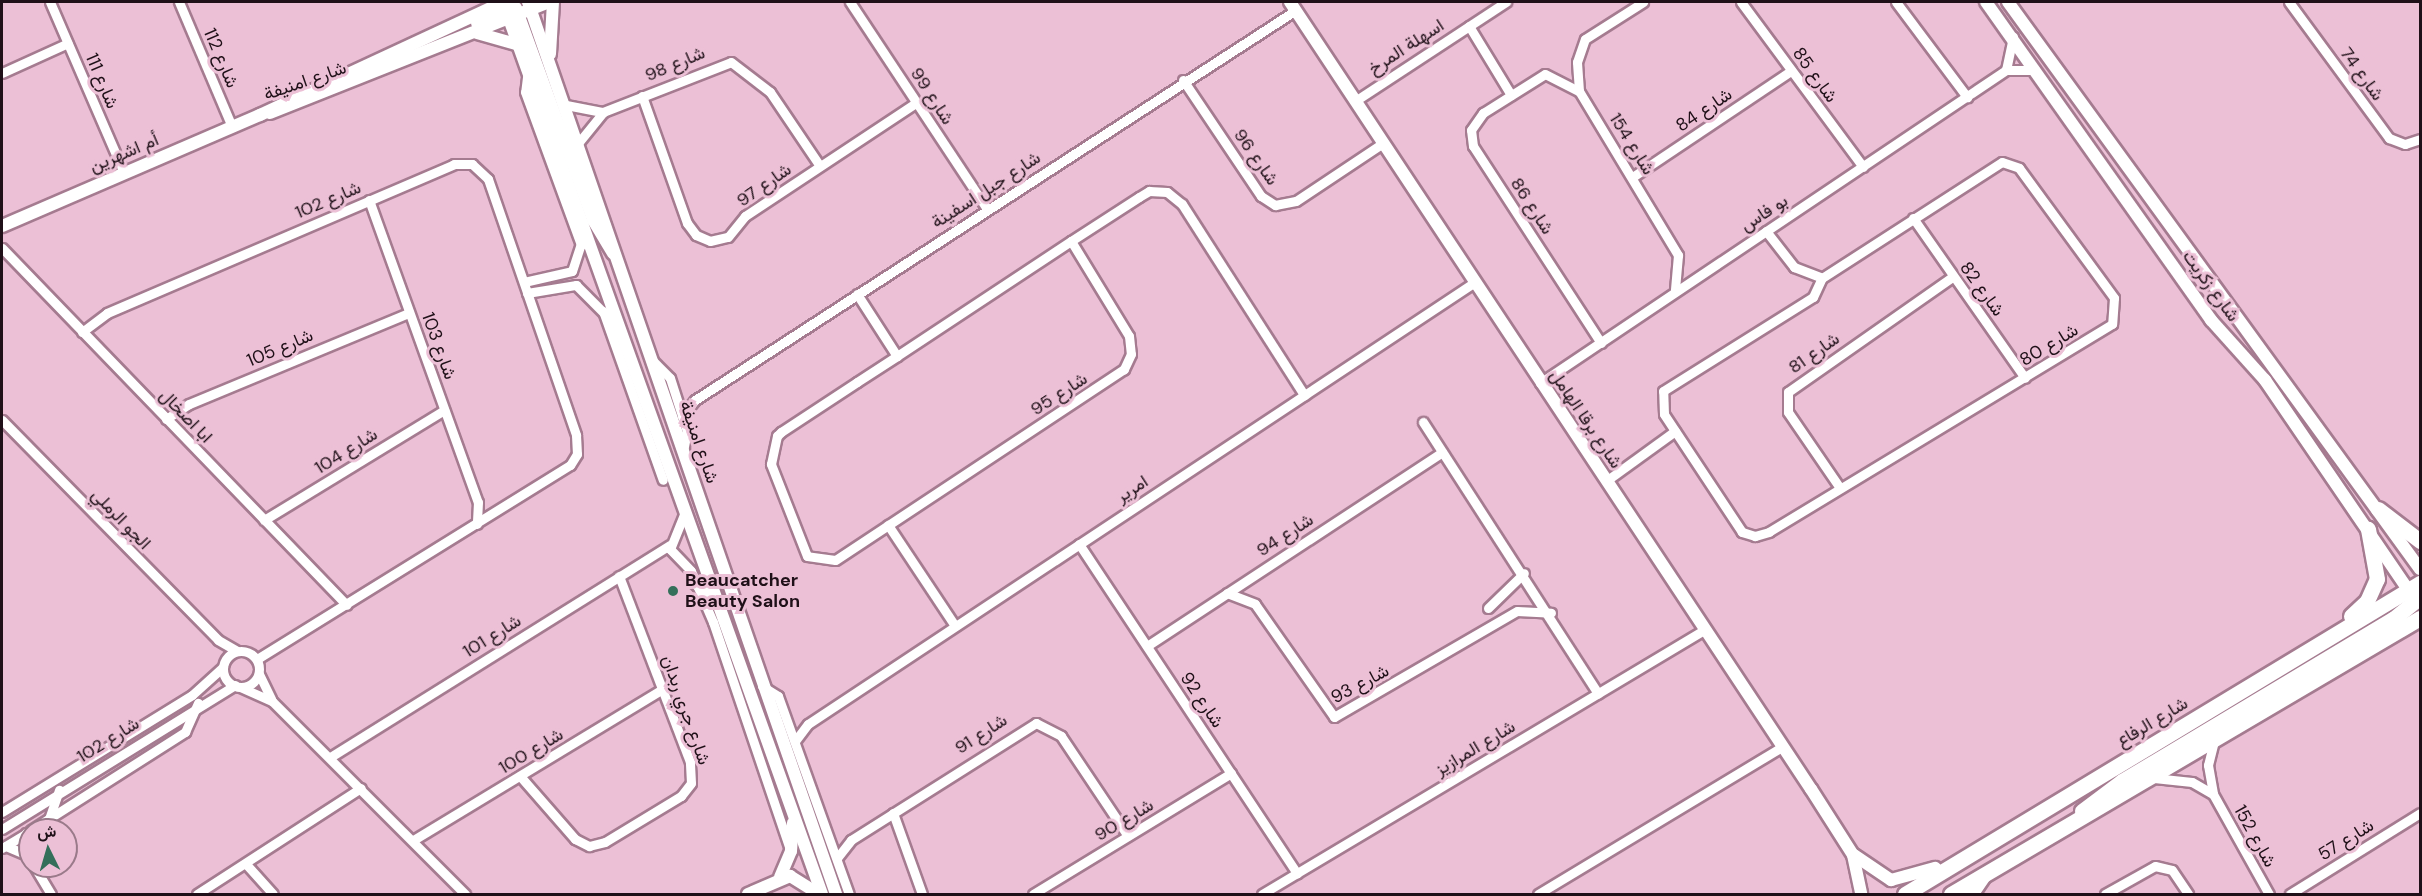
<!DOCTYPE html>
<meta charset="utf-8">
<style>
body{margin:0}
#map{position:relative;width:2422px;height:896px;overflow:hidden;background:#ecc0d6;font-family:"DM Sans",Vazirmatn,sans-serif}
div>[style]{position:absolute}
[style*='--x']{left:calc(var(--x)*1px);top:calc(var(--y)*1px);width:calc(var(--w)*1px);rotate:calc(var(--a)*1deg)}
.roads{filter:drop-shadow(2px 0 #a57b90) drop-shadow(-2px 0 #a57b90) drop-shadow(0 2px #a57b90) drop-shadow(0 -2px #a57b90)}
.minor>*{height:9px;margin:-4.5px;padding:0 4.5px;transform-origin:4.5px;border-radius:4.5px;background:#fff}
.minor>.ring{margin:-4.5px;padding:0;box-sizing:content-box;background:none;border:9px solid #fff;border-radius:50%}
.tertiary>*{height:12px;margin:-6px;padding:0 6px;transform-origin:6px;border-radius:6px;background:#fff}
.primary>*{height:15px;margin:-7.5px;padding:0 7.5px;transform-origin:7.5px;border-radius:7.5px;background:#fff}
.dots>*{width:16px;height:16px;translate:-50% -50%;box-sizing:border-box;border:3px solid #ecc0d6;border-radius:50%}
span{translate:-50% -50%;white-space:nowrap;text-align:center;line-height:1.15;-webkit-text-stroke:6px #ecc0d6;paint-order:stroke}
.street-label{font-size:18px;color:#1f1018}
.poi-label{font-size:18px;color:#1f1018;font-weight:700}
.left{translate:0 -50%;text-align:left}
.frame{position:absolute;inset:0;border:3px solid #1f1018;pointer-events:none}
.north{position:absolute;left:18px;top:818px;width:60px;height:60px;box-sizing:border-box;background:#ecc0d6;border:2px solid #9a7a8a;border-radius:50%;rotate:355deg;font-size:16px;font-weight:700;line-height:24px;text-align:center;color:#1f1018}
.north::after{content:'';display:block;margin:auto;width:21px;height:27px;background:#346f5a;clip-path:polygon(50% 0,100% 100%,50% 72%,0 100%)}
</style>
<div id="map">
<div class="roads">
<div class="minor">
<div style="--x:50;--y:2;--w:186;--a:66.6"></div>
<div style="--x:179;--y:2;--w:136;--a:67"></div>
<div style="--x:850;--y:2;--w:248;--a:56.5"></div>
<div style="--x:1741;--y:2;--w:205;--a:53.5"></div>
<div style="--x:1896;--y:2;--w:119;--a:53.2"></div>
<div style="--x:2289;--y:2;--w:169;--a:53.7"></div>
<div style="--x:2389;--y:138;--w:17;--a:21"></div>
<div style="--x:2405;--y:144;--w:16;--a:-18"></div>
<div style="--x:1469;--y:26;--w:81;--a:58.7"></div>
<div style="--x:528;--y:69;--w:23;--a:97"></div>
<div style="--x:525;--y:92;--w:163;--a:69.9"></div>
<div style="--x:2006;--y:70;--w:34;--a:-78"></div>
<div style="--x:2;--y:73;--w:72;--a:-24.4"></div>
<div style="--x:1183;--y:80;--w:140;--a:56.1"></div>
<div style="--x:1261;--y:196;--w:17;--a:33"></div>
<div style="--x:1275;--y:205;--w:21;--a:-11"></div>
<div style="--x:1296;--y:201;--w:105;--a:-33.7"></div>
<div style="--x:1579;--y:91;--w:29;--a:-94"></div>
<div style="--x:1577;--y:62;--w:24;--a:-71"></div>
<div style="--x:1585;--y:39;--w:69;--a:-32.5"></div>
<div style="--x:642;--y:96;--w:135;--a:70.5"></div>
<div style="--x:687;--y:223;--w:15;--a:53"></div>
<div style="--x:696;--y:235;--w:15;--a:23"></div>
<div style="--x:710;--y:241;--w:18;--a:-13"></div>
<div style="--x:728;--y:237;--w:27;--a:-51"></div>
<div style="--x:745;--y:216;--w:206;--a:-33.5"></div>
<div style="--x:1355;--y:101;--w:181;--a:-33.3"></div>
<div style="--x:566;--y:105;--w:38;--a:11"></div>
<div style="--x:579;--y:142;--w:38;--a:-51"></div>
<div style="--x:603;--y:112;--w:137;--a:-21.3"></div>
<div style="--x:731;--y:62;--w:49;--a:37.6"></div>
<div style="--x:770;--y:92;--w:89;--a:56"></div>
<div style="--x:2002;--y:162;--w:18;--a:19"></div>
<div style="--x:2019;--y:168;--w:161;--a:53.8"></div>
<div style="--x:2114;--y:298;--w:26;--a:94"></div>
<div style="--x:2112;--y:324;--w:401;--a:148.8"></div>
<div style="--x:1769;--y:532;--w:15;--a:164"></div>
<div style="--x:1755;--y:536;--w:14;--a:-163"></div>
<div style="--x:1742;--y:532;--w:141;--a:-123.5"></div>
<div style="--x:1664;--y:414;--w:23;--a:-92"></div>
<div style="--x:1663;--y:391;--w:177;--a:-32.1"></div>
<div style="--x:1813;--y:297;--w:21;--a:-65"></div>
<div style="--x:1822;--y:278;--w:214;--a:-32.8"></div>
<div style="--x:1634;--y:176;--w:189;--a:-33.8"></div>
<div style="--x:369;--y:200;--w:321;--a:70.2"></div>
<div style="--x:478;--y:502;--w:22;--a:93"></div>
<div style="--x:1913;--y:218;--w:195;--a:55"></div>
<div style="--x:1766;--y:231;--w:46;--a:52.1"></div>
<div style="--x:1794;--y:267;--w:30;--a:21"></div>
<div style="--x:1071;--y:241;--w:111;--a:58.6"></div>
<div style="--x:1129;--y:336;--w:18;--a:84"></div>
<div style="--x:1131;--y:354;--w:17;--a:115"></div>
<div style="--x:1124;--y:369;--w:346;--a:146.5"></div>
<div style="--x:835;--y:560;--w:28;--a:-172"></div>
<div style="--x:807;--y:556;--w:99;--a:-111.4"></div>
<div style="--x:771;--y:464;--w:29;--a:-78"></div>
<div style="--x:777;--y:436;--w:6;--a:-45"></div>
<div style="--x:781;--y:432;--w:91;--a:-33.3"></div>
<div style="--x:857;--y:382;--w:48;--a:-33"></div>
<div style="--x:897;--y:356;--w:209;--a:-33.5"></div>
<div style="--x:1071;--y:241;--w:81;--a:-32.9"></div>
<div style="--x:1139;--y:197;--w:12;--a:-31"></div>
<div style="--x:1149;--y:191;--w:18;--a:3"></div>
<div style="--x:1167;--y:192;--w:19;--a:39"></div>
<div style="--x:1182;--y:204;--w:227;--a:57.4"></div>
<div style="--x:2;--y:248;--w:496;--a:46"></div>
<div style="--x:524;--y:282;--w:49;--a:-12.9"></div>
<div style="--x:572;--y:271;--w:32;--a:-72"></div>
<div style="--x:527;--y:293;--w:50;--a:-9.3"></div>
<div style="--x:576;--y:285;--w:42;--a:45"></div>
<div style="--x:857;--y:294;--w:74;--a:57.2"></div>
<div style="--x:603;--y:311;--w:179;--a:70.5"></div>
<div style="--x:82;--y:332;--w:31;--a:-37"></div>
<div style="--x:107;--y:313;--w:378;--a:-23.2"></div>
<div style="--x:454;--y:164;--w:18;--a:0"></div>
<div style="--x:472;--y:164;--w:22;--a:43"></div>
<div style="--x:488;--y:179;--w:271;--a:71"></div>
<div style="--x:576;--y:435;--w:19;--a:87"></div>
<div style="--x:577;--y:454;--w:13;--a:122"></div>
<div style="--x:570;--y:465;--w:368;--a:148.2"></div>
<div style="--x:1601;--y:343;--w:235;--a:-123"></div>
<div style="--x:1473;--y:146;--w:16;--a:-97"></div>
<div style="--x:1471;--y:130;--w:21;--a:-55"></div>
<div style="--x:1483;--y:113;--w:73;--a:-32.2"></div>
<div style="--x:1545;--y:74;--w:38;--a:27"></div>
<div style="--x:1579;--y:91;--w:192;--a:58.9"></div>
<div style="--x:1678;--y:255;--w:35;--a:95"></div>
<div style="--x:652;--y:360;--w:25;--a:45"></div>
<div style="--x:670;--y:378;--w:56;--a:72.2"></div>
<div style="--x:687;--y:431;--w:20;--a:101"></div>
<div style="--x:1540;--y:383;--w:561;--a:-33.89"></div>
<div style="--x:2006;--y:70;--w:29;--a:0"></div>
<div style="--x:682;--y:416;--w:21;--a:-51"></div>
<div style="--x:695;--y:400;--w:716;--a:-32.98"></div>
<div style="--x:166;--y:419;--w:27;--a:-33"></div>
<div style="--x:189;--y:404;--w:238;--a:-22.5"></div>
<div style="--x:2;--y:420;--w:308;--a:45.5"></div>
<div style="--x:218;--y:640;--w:22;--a:30"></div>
<div style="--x:1423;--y:422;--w:323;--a:57.2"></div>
<div style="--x:1606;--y:481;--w:85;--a:-35.9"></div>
<div style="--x:1840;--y:488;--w:92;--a:-124.4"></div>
<div style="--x:1788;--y:412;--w:20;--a:-90"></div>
<div style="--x:1788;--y:392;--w:200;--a:-35"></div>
<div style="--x:685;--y:512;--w:40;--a:112"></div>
<div style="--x:670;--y:549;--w:30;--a:46"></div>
<div style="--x:691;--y:571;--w:56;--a:66.7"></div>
<div style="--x:713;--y:622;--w:240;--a:71.3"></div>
<div style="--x:264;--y:520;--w:211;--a:-31.4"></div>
<div style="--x:888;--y:525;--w:121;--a:56.4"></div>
<div style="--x:1079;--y:544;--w:395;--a:56.5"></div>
<div style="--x:1227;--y:593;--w:30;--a:21"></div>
<div style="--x:1255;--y:604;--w:138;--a:55"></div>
<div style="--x:1334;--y:717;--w:211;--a:-30.1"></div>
<div style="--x:1517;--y:611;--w:34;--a:3"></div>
<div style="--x:1488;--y:608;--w:50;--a:-44.2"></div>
<div style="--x:1147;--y:646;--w:353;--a:-33.3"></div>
<div class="ring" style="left:223px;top:651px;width:27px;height:27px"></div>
<div style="--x:259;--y:674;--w:28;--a:64"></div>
<div style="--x:762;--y:686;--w:19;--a:32"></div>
<div style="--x:778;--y:696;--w:210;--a:70.3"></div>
<div style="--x:240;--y:687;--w:35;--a:24"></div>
<div style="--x:272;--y:701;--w:273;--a:45"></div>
<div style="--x:795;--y:741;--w:21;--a:-53"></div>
<div style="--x:808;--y:724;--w:800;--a:-33.53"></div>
<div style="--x:2214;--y:741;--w:25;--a:104"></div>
<div style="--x:2208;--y:765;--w:29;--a:80"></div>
<div style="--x:2213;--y:794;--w:115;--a:60.8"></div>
<div style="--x:332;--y:756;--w:398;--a:-32"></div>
<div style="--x:520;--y:776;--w:84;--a:48.9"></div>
<div style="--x:575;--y:839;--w:16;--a:27"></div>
<div style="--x:589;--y:846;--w:16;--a:-14"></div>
<div style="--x:605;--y:842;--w:89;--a:-31.2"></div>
<div style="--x:681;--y:796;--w:16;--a:-52"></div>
<div style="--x:691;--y:783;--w:21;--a:-93"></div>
<div style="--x:690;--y:762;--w:199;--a:-110.9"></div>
<div style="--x:2154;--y:778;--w:38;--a:6"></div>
<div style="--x:2192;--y:782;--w:24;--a:30"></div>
<div style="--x:2;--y:812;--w:223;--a:-31.6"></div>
<div style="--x:192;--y:695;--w:42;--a:-42.1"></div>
<div style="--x:893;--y:813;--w:86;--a:70.3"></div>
<div style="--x:49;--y:819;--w:31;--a:-71"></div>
<div style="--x:2;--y:829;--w:274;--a:-31.7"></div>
<div style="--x:31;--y:830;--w:183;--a:-32.5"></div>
<div style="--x:185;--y:732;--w:32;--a:-66"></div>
<div style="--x:26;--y:833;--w:26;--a:81"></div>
<div style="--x:415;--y:839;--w:290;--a:-31.2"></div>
<div style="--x:6;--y:846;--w:23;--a:23"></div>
<div style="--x:2;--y:848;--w:33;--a:-31"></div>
<div style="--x:837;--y:858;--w:23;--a:-52"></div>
<div style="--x:851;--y:840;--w:219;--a:-32.3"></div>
<div style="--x:1036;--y:723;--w:28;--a:27"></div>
<div style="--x:1061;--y:736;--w:120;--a:56.2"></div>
<div style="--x:246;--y:864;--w:40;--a:48"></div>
<div style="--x:34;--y:866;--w:33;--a:59"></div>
<div style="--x:197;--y:894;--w:195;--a:-32.9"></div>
<div style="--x:1033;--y:894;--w:232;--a:-31.4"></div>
<div style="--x:1262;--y:894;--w:515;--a:-30.85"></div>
<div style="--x:1538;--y:894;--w:285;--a:-31.1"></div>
<div style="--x:2105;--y:894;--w:57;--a:-29.2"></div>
<div style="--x:2155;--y:866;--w:17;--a:13"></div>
<div style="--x:2172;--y:870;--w:29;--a:56"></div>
<div style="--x:2290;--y:894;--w:153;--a:-31.9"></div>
</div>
<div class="tertiary">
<div style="--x:503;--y:2;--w:947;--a:70.32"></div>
<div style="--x:528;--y:2;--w:944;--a:70.95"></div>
<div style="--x:1290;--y:2;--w:944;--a:56.5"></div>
<div style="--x:1811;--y:789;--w:78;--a:57.5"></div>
<div style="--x:1853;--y:855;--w:40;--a:78"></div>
<div style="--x:1986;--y:2;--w:390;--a:54.7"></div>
<div style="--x:2211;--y:320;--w:81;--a:48"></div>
<div style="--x:2265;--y:380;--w:255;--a:55.7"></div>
<div style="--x:2008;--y:2;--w:701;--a:54"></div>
<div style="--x:516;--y:8;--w:226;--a:70"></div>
<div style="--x:593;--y:220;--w:39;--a:59"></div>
<div style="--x:477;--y:23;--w:39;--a:-24"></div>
<div style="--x:477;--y:33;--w:44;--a:15.9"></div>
<div style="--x:550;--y:54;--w:52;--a:-86.7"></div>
<div style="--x:270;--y:113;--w:300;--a:-21.7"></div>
<div style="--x:2;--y:226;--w:281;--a:-23.3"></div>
<div style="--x:260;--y:115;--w:268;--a:-24.9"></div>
<div style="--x:695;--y:582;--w:26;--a:43"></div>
<div style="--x:1854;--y:855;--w:45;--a:34"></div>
<div style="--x:1891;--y:880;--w:46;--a:-15.3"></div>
<div style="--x:780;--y:877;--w:28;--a:-67"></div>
<div style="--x:791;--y:851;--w:28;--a:-86"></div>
<div style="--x:748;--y:894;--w:46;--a:-23.2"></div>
<div style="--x:790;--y:876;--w:34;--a:32"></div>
<div style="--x:1973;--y:894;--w:25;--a:-56"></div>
</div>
<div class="primary">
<div style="--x:2378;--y:509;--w:53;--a:37.3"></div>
<div style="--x:2351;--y:616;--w:22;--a:-43"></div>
<div style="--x:2367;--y:601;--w:24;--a:-66"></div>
<div style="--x:2377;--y:579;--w:51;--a:-100.2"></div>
<div style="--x:2082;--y:811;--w:50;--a:-36.9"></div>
<div style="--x:2122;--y:781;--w:316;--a:-30.9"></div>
<div style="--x:2393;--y:619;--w:35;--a:-39"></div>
<div style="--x:1905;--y:894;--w:602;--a:-31.13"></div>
<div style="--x:1951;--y:894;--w:544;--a:-30.48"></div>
</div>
</div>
<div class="dots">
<div style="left:673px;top:591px;background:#346f5a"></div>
</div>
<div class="street-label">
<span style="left:1406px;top:47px;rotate:-33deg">اسهلة المرخ</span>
<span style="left:221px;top:58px;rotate:67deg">شارع 112</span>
<span style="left:675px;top:64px;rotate:-23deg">شارع 98</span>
<span style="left:2362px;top:74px;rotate:54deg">شارع 74</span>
<span style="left:1815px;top:75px;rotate:54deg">شارع 85</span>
<span style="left:102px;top:81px;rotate:67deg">شارع 111</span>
<span style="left:305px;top:81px;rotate:-19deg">شارع امنيفة</span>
<span style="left:932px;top:96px;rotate:57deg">شارع 99</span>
<span style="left:1704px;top:110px;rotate:-34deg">شارع 84</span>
<span style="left:1632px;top:144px;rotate:58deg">شارع 154</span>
<span style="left:124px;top:153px;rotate:-23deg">أم اشهرين</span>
<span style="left:1256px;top:157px;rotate:55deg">شارع 96</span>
<span style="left:764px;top:185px;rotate:-35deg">شارع 97</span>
<span style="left:986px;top:190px;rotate:-33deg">شارع جبل اسفينة</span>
<span style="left:328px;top:200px;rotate:-23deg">شارع 102</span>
<span style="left:1532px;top:206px;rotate:57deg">شارع 86</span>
<span style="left:1764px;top:213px;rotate:-33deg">بو فاس</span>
<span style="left:2211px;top:286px;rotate:54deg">شارع زكريت</span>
<span style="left:1982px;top:289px;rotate:54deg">شارع 82</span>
<span style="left:2049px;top:345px;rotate:-31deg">شارع 80</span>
<span style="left:439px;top:346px;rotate:70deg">شارع 103</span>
<span style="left:280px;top:348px;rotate:-23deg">شارع 105</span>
<span style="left:1814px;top:353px;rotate:-35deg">شارع 81</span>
<span style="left:1059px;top:394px;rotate:-33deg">شارع 95</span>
<span style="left:186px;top:416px;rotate:46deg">ابا اصخال</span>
<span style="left:1586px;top:419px;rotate:56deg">شارع برقا الهامل</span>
<span style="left:699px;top:442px;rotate:71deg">شارع امنيفة</span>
<span style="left:346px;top:451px;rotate:-32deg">شارع 104</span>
<span style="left:1132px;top:489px;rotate:-33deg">امرير</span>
<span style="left:121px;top:519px;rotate:46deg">الجو الرملي</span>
<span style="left:1285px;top:535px;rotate:-33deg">شارع 94</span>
<span style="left:492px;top:636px;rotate:-32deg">شارع 101</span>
<span style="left:1360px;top:684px;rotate:-28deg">شارع 93</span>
<span style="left:1202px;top:700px;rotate:56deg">شارع 92</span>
<span style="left:686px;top:710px;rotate:71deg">شارع جري ربدان</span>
<span style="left:2152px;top:722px;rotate:-31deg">شارع الرفاع</span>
<span style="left:981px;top:734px;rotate:-33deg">شارع 91</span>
<span style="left:108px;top:740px;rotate:-32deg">شارع 102</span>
<span style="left:1475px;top:748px;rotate:-31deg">شارع المرازيز</span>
<span style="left:531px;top:751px;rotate:-31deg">شارع 100</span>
<span style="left:1124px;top:820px;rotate:-31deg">شارع 90</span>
<span style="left:2255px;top:836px;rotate:61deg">شارع 152</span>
<span style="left:2346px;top:840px;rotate:-32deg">شارع 57</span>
</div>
<div class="poi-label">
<span class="left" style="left:685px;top:591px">Beaucatcher<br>Beauty Salon</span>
</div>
<div class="frame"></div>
<div class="north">ش</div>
</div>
